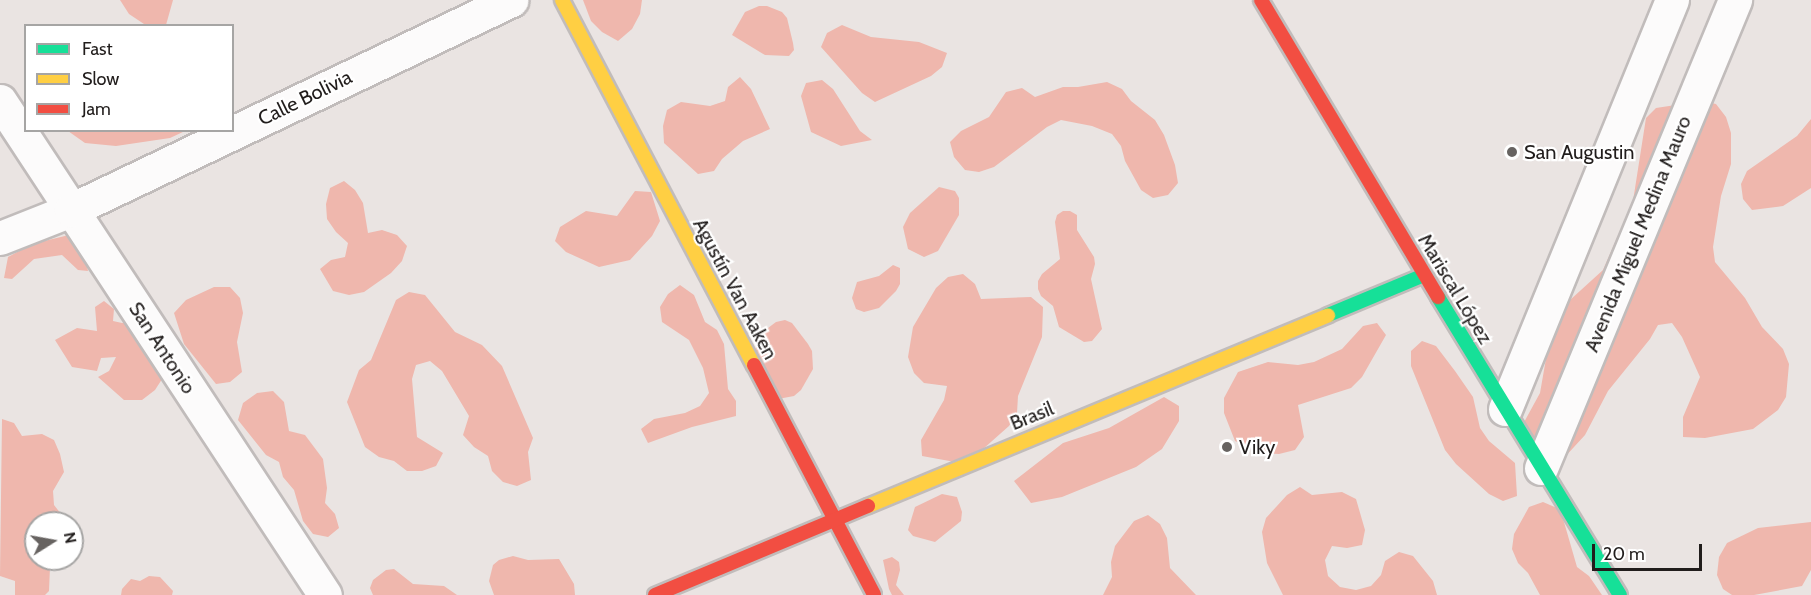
<!DOCTYPE html>
<meta charset="utf-8">
<style>
body{margin:0}
#map{position:relative;width:1811px;height:595px;overflow:hidden;background:#eae4e2;font-family:Cabin,sans-serif}
div>[style]{position:absolute}
[style*='--x']{left:calc(var(--x)*1px);top:calc(var(--y)*1px);width:calc(var(--w)*1px);rotate:calc(var(--a)*1deg)}
.forest>*{inset:0;background:#efb7ad}
.roads{filter:drop-shadow(2px 0 #c1bcbb) drop-shadow(-2px 0 #c1bcbb) drop-shadow(0 2px #c1bcbb) drop-shadow(0 -2px #c1bcbb)}
.street>*{height:33px;margin:-16.5px;padding:0 16.5px;transform-origin:16.5px;border-radius:16.5px;background:#fcfbfb}
.fast>*{height:14px;margin:-7px;padding:0 7px;transform-origin:7px;border-radius:7px;background:#16e098}
.slow>*{height:14px;margin:-7px;padding:0 7px;transform-origin:7px;border-radius:7px;background:#ffcf43}
.jam>*{height:14px;margin:-7px;padding:0 7px;transform-origin:7px;border-radius:7px;background:#f24e42}
.dots>*{width:16px;height:16px;translate:-50% -50%;box-sizing:border-box;border:3px solid #fff;border-radius:50%}
span{translate:-50% -50%;white-space:nowrap;text-align:center;line-height:1.15;-webkit-text-stroke:4.5px #fff;paint-order:stroke}
.street-label{font-size:20px;color:#211d1c}
.poi-label{font-size:20px;color:#211d1c}
.left{translate:0 -50%;text-align:left}
.legend{position:absolute;left:24px;top:24px;width:210px;height:108px;box-sizing:border-box;background:#fff;border:2px solid #a6a5a4;margin:0;padding:8px 10px;list-style:none;font-size:18px;color:#211d1c}
.legend li{display:flex;align-items:center;gap:12px;height:30px}
.legend b{width:30px;border:2px solid #a6a5a4}
.north{position:absolute;left:24px;top:511px;width:60px;height:60px;box-sizing:border-box;background:#fff;border:2px solid #a6a5a4;border-radius:50%;rotate:79deg;font-size:16px;font-weight:700;line-height:24px;text-align:center;color:#211d1c}
.north::after{content:'';display:block;margin:auto;width:21px;height:27px;background:#676361;clip-path:polygon(50% 0,100% 100%,50% 72%,0 100%)}
.scale{position:absolute;left:1592px;top:544px;width:110px;height:27px;box-sizing:border-box;border:3px solid #211d1c;border-top:0;padding-left:8px;font-size:18px;line-height:21px;white-space:nowrap;color:#211d1c;-webkit-text-stroke:4px #fff;paint-order:stroke}
</style>
<div id="map">
<div class="forest">
<div style="clip-path:polygon(120px 0,173px 0,166px 25px,147px 26px,129px 14px)"></div>
<div style="clip-path:polygon(583px 0,642px 0,640px 14px,632px 29px,618px 41px,602px 32px,591px 21px)"></div>
<div style="clip-path:polygon(759px 6px,767px 6px,782px 12px,787px 18px,793px 43px,794px 50px,789px 56px,765px 55px,732px 35px,745px 12px)"></div>
<div style="clip-path:polygon(842px 25px,871px 37px,919px 42px,947px 53px,942px 67px,931px 76px,875px 102px,862px 93px,821px 47px,827px 33px)"></div>
<div style="clip-path:polygon(740px 77px,751px 89px,770px 129px,743px 141px,722px 159px,714px 171px,698px 174px,664px 143px,663px 126px,667px 110px,681px 102px,710px 106px,725px 101px,728px 87px)"></div>
<div style="clip-path:polygon(822px 80px,833px 89px,860px 131px,872px 140px,841px 146px,811px 132px,801px 96px,806px 83px)"></div>
<div style="clip-path:polygon(1107px 82px,1122px 89px,1131px 101px,1155px 120px,1164px 135px,1175px 165px,1178px 183px,1168px 195px,1153px 198px,1141px 190px,1125px 161px,1121px 146px,1112px 134px,1092px 126px,1061px 120px,1047px 127px,994px 167px,979px 172px,965px 170px,954px 157px,950px 142px,961px 131px,989px 117px,1006px 92px,1022px 88px,1035px 97px,1063px 87px,1078px 87px)"></div>
<div style="clip-path:polygon(1702px 101px,1716px 104px,1726px 117px,1731px 133px,1731px 164px,1721px 196px,1713px 247px,1715px 262px,1745px 298px,1762px 327px,1783px 349px,1789px 364px,1786px 397px,1778px 410px,1753px 429px,1705px 438px,1683px 437px,1683px 417px,1700px 377px,1682px 337px,1672px 323px,1658px 325px,1650px 339px,1608px 391px,1585px 435px,1563px 459px,1549px 463px,1523px 424px,1540px 393px,1547px 353px,1546px 337px,1559px 310px,1603px 270px,1633px 201px,1646px 118px,1656px 108px)"></div>
<div style="clip-path:polygon(1811px 119px,1811px 188px,1783px 206px,1752px 210px,1743px 199px,1741px 184px,1747px 171px,1797px 136px)"></div>
<div style="clip-path:polygon(68px 131px,185px 131px,170px 138px,116px 146px,85px 143px)"></div>
<div style="clip-path:polygon(344px 181px,355px 190px,363px 203px,368px 233px,382px 230px,397px 235px,407px 246px,402px 261px,391px 273px,364px 292px,349px 295px,333px 291px,320px 269px,331px 260px,345px 257px,348px 243px,336px 232px,327px 219px,326px 204px,330px 188px)"></div>
<div style="clip-path:polygon(939px 187px,955px 191px,959px 198px,959px 215px,938px 251px,924px 257px,908px 249px,903px 227px,910px 213px)"></div>
<div style="clip-path:polygon(635px 191px,651px 192px,660px 221px,652px 236px,630px 260px,599px 267px,566px 252px,555px 241px,560px 227px,586px 211px,617px 216px)"></div>
<div style="clip-path:polygon(1063px 211px,1070px 211px,1077px 215px,1077px 230px,1094px 257px,1095px 264px,1091px 279px,1102px 329px,1092px 341px,1084px 342px,1059px 327px,1053px 306px,1041px 296px,1038px 289px,1038px 281px,1042px 274px,1060px 259px,1055px 222px,1057px 215px)"></div>
<div style="clip-path:polygon(69px 235px,85px 257px,88px 271px,78px 270px,62px 255px,34px 259px,12px 279px,4px 278px,8px 257px,32px 244px)"></div>
<div style="clip-path:polygon(893px 265px,900px 268px,900px 284px,896px 291px,879px 308px,864px 312px,856px 309px,852px 298px,857px 282px,879px 276px)"></div>
<div style="clip-path:polygon(963px 274px,975px 284px,981px 299px,1031px 297px,1043px 307px,1042px 337px,1018px 396px,1017px 413px,1009px 426px,983px 449px,955px 462px,922px 456px,921px 440px,944px 400px,947px 386px,924px 383px,914px 373px,908px 357px,913px 327px,936px 288px,948px 277px)"></div>
<div style="clip-path:polygon(680px 285px,694px 295px,705px 322px,717px 330px,724px 344px,728px 389px,736px 401px,736px 416px,692px 427px,648px 443px,641px 429px,654px 419px,685px 413px,700px 406px,709px 393px,703px 368px,689px 340px,662px 322px,660px 307px,668px 294px)"></div>
<div style="clip-path:polygon(214px 287px,230px 287px,240px 298px,243px 313px,237px 342px,242px 372px,230px 382px,216px 384px,184px 344px,174px 313px,186px 300px)"></div>
<div style="clip-path:polygon(409px 292px,425px 295px,455px 332px,482px 345px,502px 366px,533px 438px,528px 452px,531px 480px,517px 486px,503px 482px,492px 471px,488px 456px,474px 447px,463px 435px,469px 416px,442px 371px,430px 361px,416px 365px,412px 379px,417px 437px,443px 453px,436px 466px,422px 471px,407px 471px,394px 461px,379px 457px,365px 447px,347px 402px,359px 370px,371px 360px,396px 300px)"></div>
<div style="clip-path:polygon(104px 301px,114px 309px,113px 321px,122px 323px,135px 320px,164px 376px,155px 390px,142px 400px,124px 400px,98px 377px,109px 371px,116px 357px,101px 358px,97px 371px,72px 367px,55px 340px,77px 328px,97px 331px,95px 307px)"></div>
<div style="clip-path:polygon(785px 320px,792px 323px,808px 344px,812px 351px,813px 369px,801px 390px,794px 396px,778px 399px,755px 350px,764px 331px,776px 322px)"></div>
<div style="clip-path:polygon(1377px 323px,1386px 335px,1362px 377px,1351px 388px,1298px 405px,1304px 437px,1295px 450px,1279px 454px,1264px 453px,1235px 441px,1224px 413px,1224px 398px,1238px 372px,1268px 362px,1298px 365px,1314px 362px,1342px 349px,1363px 326px)"></div>
<div style="clip-path:polygon(1422px 341px,1436px 346px,1455px 371px,1473px 397px,1480px 428px,1489px 441px,1515px 463px,1517px 496px,1503px 501px,1489px 494px,1456px 464px,1445px 450px,1411px 366px,1411px 351px)"></div>
<div style="clip-path:polygon(273px 391px,284px 402px,289px 431px,305px 435px,323px 459px,327px 488px,325px 503px,335px 514px,339px 528px,328px 537px,313px 534px,303px 521px,294px 490px,283px 477px,279px 462px,266px 455px,238px 420px,243px 403px,257px 393px)"></div>
<div style="clip-path:polygon(1164px 397px,1179px 406px,1179px 421px,1162px 449px,1136px 467px,1062px 497px,1031px 503px,1014px 481px,1063px 443px,1109px 428px)"></div>
<div style="clip-path:polygon(2px 419px,14px 423px,22px 436px,42px 434px,54px 440px,60px 454px,64px 472px,53px 491px,54px 505px,61px 514px,60px 523px,36px 523px,36px 542px,34px 544px,36px 559px,44px 559px,50px 567px,49px 591px,45px 595px,15px 595px,15px 581px,0 576px)"></div>
<div style="clip-path:polygon(1300px 487px,1312px 495px,1342px 492px,1356px 499px,1365px 530px,1362px 545px,1347px 548px,1332px 546px,1325px 560px,1328px 576px,1340px 587px,1356px 590px,1371px 586px,1381px 575px,1385px 561px,1399px 552px,1413px 556px,1433px 581px,1437px 595px,1283px 595px,1267px 563px,1262px 532px,1266px 518px,1287px 495px)"></div>
<div style="clip-path:polygon(942px 494px,957px 497px,962px 512px,961px 521px,935px 542px,913px 536px,908px 530px,915px 507px)"></div>
<div style="clip-path:polygon(1543px 502px,1557px 508px,1564px 522px,1577px 567px,1589px 576px,1602px 595px,1540px 595px,1528px 573px,1518px 563px,1512px 549px,1514px 534px,1529px 507px)"></div>
<div style="clip-path:polygon(1148px 515px,1160px 524px,1167px 538px,1170px 568px,1196px 595px,1103px 595px,1112px 577px,1111px 562px,1115px 546px,1134px 521px)"></div>
<div style="clip-path:polygon(1811px 522px,1811px 570px,1802px 586px,1754px 595px,1732px 595px,1723px 589px,1717px 575px,1719px 557px,1727px 543px,1758px 528px)"></div>
<div style="clip-path:polygon(513px 556px,528px 560px,559px 559px,574px 584px,575px 595px,494px 595px,489px 581px,493px 565px,499px 560px)"></div>
<div style="clip-path:polygon(892px 557px,899px 562px,900px 570px,896px 585px,904px 595px,892px 595px,889px 589px,883px 560px)"></div>
<div style="clip-path:polygon(394px 569px,413px 584px,444px 586px,457px 595px,373px 595px,370px 588px,373px 580px,386px 570px)"></div>
<div style="clip-path:polygon(149px 576px,160px 577px,173px 591px,172px 595px,121px 595px,122px 589px,131px 579px,140px 581px)"></div>
</div>
<div class="roads">
<div class="street">
<div style="--x:0;--y:101;--w:591;--a:56.66"></div>
<div style="--x:0;--y:238;--w:76;--a:-21.5"></div>
<div style="--x:71;--y:210;--w:488;--a:-25.5"></div>
<div style="--x:1505;--y:409;--w:442;--a:-67.8"></div>
<div style="--x:1541;--y:468;--w:507;--a:-67.48"></div>
</div>
<div class="fast">
<div style="--x:1438;--y:297;--w:349;--a:58.6"></div>
<div style="--x:1328;--y:315;--w:104;--a:-22.6"></div>
</div>
<div class="slow">
<div style="--x:562;--y:0;--w:412;--a:62.3"></div>
<div style="--x:868;--y:506;--w:498;--a:-22.5"></div>
</div>
<div class="jam">
<div style="--x:1261;--y:0;--w:346;--a:59.2"></div>
<div style="--x:754;--y:365;--w:259;--a:62.4"></div>
<div style="--x:655;--y:595;--w:231;--a:-22.7"></div>
</div>
</div>
<div class="dots">
<div style="left:1512px;top:152px;background:#676361"></div>
<div style="left:1227px;top:447px;background:#676361"></div>
</div>
<div class="street-label">
<span style="left:305px;top:98px;rotate:-26deg">Calle Bolivia</span>
<span style="left:1638px;top:234px;rotate:-68deg">Avenida Miguel Medina Mauro</span>
<span style="left:735px;top:289px;rotate:62deg">Agustín Van Aaken</span>
<span style="left:1455px;top:289px;rotate:59deg">Mariscal López</span>
<span style="left:162px;top:348px;rotate:57deg">San Antonio</span>
<span style="left:1032px;top:416px;rotate:-22deg">Brasil</span>
</div>
<div class="poi-label">
<span class="left" style="left:1524px;top:152px">San Augustin</span>
<span class="left" style="left:1239px;top:447px">Viky</span>
</div>
<ul class="legend">
<li><b style="height:8px;background:#16e098"></b>Fast</li>
<li><b style="height:8px;background:#ffcf43"></b>Slow</li>
<li><b style="height:8px;background:#f24e42"></b>Jam</li>
</ul>
<div class="north">N</div>
<div class="scale">20 m</div>
</div>
